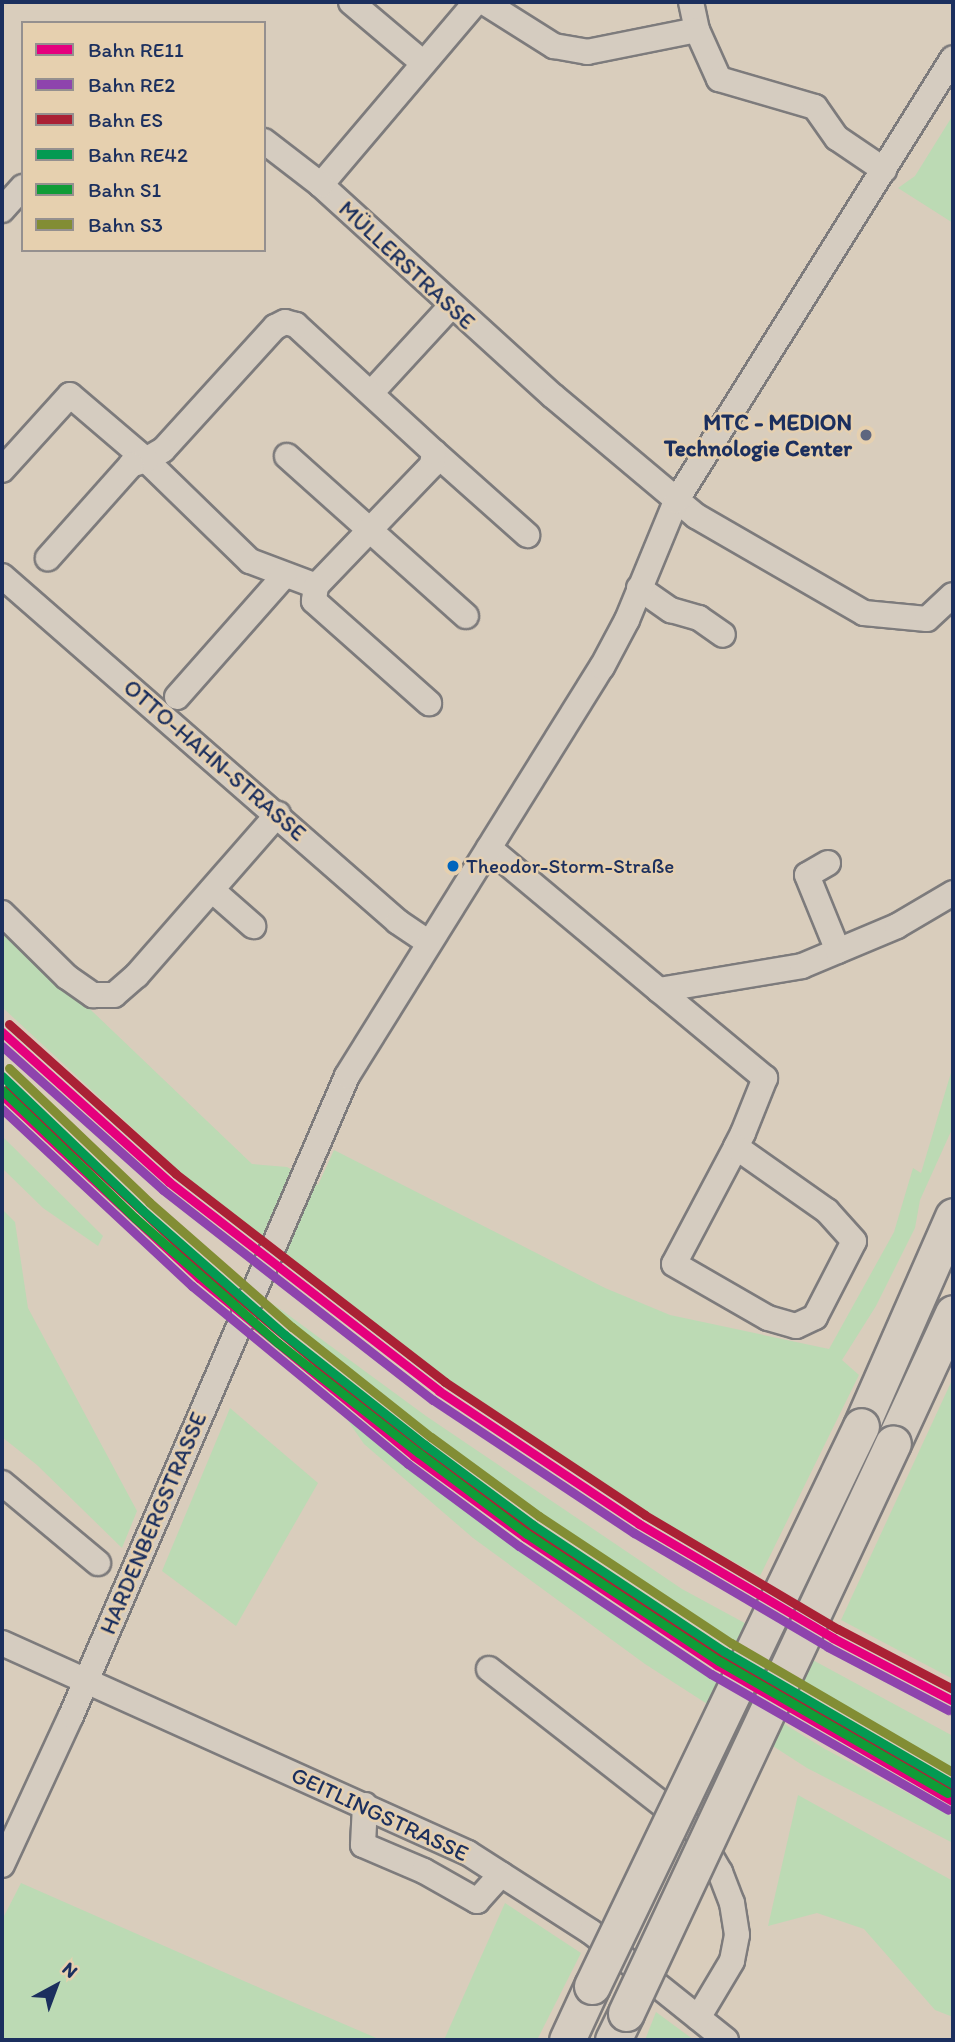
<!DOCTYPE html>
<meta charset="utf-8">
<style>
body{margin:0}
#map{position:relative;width:955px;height:2042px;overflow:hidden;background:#d9cdbc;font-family:Itim,sans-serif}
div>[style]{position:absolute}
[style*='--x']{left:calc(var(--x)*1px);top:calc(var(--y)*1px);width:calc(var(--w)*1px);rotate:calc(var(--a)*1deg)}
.green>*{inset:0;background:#bcdab4}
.roads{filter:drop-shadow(2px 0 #7d7b7c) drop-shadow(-2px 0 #7d7b7c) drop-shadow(0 2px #7d7b7c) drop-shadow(0 -2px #7d7b7c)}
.minor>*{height:24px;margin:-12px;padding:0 12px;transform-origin:12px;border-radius:12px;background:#d5ccc0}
.highway>*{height:35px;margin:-17.5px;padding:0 17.5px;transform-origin:17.5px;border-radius:17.5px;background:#d5ccc0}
.bridges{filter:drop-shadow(2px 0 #7d7b7c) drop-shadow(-2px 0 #7d7b7c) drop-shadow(0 2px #7d7b7c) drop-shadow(0 -2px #7d7b7c)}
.highway-bridge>*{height:35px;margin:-17.5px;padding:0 17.5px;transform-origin:17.5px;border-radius:17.5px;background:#d5ccc0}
.rail-1>*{height:9px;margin:-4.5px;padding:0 4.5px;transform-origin:4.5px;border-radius:4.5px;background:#e5007d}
.rail-2>*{height:9px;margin:-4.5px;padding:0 4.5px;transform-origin:4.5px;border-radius:4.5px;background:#8e44ad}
.rail-3>*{height:9px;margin:-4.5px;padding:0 4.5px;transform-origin:4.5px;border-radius:4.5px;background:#aa2135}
.rail-4>*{height:9px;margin:-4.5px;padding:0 4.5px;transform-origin:4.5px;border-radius:4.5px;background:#039a52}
.rail-5>*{height:9px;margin:-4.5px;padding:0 4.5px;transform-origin:4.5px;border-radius:4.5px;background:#109c37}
.rail-6>*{height:9px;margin:-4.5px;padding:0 4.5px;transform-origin:4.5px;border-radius:4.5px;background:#828d34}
.dots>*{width:19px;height:19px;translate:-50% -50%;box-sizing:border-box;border:4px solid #e6d0af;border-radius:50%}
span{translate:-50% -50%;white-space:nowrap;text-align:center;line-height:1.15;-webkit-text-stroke:5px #e6d0af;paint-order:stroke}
.bus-label{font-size:21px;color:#1b2f5e}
.left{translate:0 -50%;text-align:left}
.street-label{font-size:23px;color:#1b2f5e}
.poi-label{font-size:23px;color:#1b2f5e;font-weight:700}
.right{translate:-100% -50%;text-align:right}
.frame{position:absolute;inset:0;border:4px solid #1b2f5e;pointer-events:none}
.legend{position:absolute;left:21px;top:21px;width:245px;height:231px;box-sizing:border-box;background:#e6d0af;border:2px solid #95908f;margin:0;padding:9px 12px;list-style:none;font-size:21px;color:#1b2f5e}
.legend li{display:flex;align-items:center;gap:14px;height:35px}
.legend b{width:35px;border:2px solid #95908f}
.north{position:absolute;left:21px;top:1951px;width:70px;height:70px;-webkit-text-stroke:5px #e6d0af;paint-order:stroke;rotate:41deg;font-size:19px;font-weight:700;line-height:28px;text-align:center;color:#1b2f5e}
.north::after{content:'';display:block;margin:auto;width:24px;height:32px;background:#1b2f5e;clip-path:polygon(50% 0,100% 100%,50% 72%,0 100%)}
</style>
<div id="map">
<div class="green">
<div style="clip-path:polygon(953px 115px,953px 223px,898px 188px,915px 176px)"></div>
<div style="clip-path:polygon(2px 925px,252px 1164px,287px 1167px,318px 1185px,334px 1150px,605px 1288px,670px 1315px,829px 1349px,894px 1232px,913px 1168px,921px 1173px,953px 1066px,953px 1127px,920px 1200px,915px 1228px,876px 1306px,842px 1360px,859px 1375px,760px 1576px,643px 1513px,397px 1346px,221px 1210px,2px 1007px)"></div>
<div style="clip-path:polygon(2px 1136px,103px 1236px,98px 1246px,43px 1208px,2px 1168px)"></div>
<div style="clip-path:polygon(2px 1209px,15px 1222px,28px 1308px,137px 1511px,122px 1548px,37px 1465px,2px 1437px)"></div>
<div style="clip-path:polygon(272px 1303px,426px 1416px,682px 1589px,953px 1736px,953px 1769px,707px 1624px,598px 1553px,416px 1424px,336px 1363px)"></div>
<div style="clip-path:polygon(953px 1378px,953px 1679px,841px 1620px)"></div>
<div style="clip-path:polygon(230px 1408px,318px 1483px,236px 1626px,162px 1571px)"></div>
<div style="clip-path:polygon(346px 1418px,545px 1568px,706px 1676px,825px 1749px,953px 1817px,953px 1843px,807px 1768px,645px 1664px,473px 1538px,364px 1444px)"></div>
<div style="clip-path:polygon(798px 1795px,953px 1881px,953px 2017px,935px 2010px,864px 1929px,817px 1913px,768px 1926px)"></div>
<div style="clip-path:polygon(21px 1883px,260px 1988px,381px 2040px,2px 2040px,2px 1920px)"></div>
<div style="clip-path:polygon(505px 1903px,581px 1953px,537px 2040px,444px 2040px)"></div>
<div style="clip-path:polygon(656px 2012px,694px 2040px,645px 2040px)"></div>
</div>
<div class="roads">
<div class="minor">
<div style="--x:351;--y:2;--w:93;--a:40.2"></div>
<div style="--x:476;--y:2;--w:240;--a:130.3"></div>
<div style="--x:321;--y:185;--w:314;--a:42.3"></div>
<div style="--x:553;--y:396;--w:187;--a:40"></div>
<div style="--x:696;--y:516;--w:194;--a:30"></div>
<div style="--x:864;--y:613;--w:63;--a:5.4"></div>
<div style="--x:927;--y:619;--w:35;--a:-43"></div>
<div style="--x:484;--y:2;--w:83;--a:32.2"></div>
<div style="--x:554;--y:46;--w:34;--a:10"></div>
<div style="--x:587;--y:52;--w:112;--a:-11.3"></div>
<div style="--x:697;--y:30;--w:29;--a:-102"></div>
<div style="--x:697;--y:30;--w:54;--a:65.8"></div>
<div style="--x:719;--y:79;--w:100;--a:16.3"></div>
<div style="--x:815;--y:107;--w:38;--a:55"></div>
<div style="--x:837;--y:138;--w:57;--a:34.2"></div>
<div style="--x:264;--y:141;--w:72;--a:37.7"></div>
<div style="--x:2;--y:210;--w:31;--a:-48"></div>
<div style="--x:372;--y:392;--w:117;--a:-47.4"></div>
<div style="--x:434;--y:452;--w:125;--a:41.7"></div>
<div style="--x:287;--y:456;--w:240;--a:41.8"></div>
<div style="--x:2;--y:470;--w:101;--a:-47.8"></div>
<div style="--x:70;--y:395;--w:100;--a:40.5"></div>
<div style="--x:146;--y:460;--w:145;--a:44.2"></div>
<div style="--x:250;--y:561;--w:71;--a:20.7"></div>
<div style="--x:316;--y:586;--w:168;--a:-46.2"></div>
<div style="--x:432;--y:465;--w:13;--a:-81"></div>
<div style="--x:434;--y:452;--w:188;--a:-137.4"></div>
<div style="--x:296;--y:325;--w:11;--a:-165"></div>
<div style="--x:285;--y:322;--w:11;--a:153"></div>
<div style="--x:275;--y:327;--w:166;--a:132.3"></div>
<div style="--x:163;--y:450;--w:20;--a:150"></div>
<div style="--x:146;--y:460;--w:16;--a:162"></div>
<div style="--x:131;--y:465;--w:125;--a:131.7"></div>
<div style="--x:2;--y:576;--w:526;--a:41.14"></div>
<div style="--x:398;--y:922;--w:37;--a:34"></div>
<div style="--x:316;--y:586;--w:15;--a:98"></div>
<div style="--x:314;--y:601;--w:154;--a:41.6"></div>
<div style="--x:639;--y:588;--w:39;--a:35"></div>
<div style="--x:671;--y:610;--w:29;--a:16"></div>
<div style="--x:699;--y:618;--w:29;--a:35"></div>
<div style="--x:177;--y:697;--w:162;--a:-48.5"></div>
<div style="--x:489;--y:848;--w:222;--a:39.9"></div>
<div style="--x:659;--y:990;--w:145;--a:-9.5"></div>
<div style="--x:802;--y:966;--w:103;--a:-22.8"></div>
<div style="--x:897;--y:926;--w:65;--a:-30.5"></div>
<div style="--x:828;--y:863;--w:24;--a:150"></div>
<div style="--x:807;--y:875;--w:82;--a:67.8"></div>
<div style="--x:212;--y:890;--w:55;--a:41.3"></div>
<div style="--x:2;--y:913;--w:91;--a:44.6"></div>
<div style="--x:67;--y:977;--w:32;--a:35"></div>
<div style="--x:93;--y:995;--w:21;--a:0"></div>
<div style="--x:114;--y:995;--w:30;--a:-41"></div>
<div style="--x:137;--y:975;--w:214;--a:-48.8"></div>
<div style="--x:659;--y:990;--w:138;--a:39.7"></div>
<div style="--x:765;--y:1078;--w:59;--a:111.8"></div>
<div style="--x:743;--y:1133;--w:16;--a:117"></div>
<div style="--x:736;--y:1147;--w:132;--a:117.9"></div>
<div style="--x:674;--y:1264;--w:108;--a:29.9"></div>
<div style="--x:768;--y:1318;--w:29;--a:16"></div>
<div style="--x:796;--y:1326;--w:21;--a:-25"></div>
<div style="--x:815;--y:1317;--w:85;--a:-62.8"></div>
<div style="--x:854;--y:1241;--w:40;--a:-132"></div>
<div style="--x:827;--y:1211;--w:111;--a:-144.9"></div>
<div style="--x:2;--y:1483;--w:125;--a:39.8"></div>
<div style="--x:2;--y:1643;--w:511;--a:24.26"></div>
<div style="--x:468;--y:1853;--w:146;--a:32.7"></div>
<div style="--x:591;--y:1932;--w:173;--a:38.7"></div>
<div style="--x:489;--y:1669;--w:263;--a:38"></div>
<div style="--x:696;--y:1831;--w:48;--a:59.7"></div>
<div style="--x:720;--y:1872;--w:33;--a:69"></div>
<div style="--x:732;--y:1903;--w:32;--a:81"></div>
<div style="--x:737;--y:1935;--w:26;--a:101"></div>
<div style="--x:732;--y:1961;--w:66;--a:120.8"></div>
<div style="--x:365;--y:1805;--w:40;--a:92.9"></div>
<div style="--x:363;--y:1845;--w:66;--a:23.1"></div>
<div style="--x:424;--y:1871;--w:61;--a:29.5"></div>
<div style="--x:477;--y:1901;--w:36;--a:-48"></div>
<div style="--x:2;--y:1865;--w:164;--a:-65.2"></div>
<div style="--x:71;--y:1716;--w:697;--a:-66.67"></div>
<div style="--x:347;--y:1076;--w:482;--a:-58.1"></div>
<div style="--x:602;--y:667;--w:53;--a:-62"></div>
<div style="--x:627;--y:620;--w:129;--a:-67.6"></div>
<div style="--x:676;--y:501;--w:522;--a:-57.98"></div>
</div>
<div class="highway">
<div style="--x:861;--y:1426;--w:229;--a:-66.3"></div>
<div style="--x:893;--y:1443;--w:143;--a:-65.2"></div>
<div style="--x:567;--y:2040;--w:60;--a:-65.2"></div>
<div style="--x:613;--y:2040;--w:30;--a:-64"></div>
</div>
</div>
<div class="bridges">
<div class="highway-bridge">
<div style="--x:592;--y:1986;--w:621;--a:-64.34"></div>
<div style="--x:626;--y:2013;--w:629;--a:-64.9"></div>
</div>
</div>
<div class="rail-1">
<div style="--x:2;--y:1032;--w:224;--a:41.9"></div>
<div style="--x:169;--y:1182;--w:341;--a:37.7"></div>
<div style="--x:439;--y:1391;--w:240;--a:33.6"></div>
<div style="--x:639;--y:1524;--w:225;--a:30.4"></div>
<div style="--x:833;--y:1638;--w:136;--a:27.7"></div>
<div style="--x:2;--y:1095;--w:269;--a:42.9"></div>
<div style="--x:199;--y:1278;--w:279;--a:39.6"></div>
<div style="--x:414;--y:1456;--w:137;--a:36.1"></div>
<div style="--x:525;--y:1537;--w:231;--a:33.7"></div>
<div style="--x:717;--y:1665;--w:272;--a:30"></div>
</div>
<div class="rail-2">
<div style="--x:2;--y:1046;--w:216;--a:41.8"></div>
<div style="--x:163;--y:1190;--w:342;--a:37.9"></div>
<div style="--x:433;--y:1400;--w:241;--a:33.5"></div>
<div style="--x:634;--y:1533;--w:225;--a:30.4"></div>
<div style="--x:828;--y:1647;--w:136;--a:27.7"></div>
<div style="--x:2;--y:1109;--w:260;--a:43"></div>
<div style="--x:192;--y:1286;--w:280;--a:39.5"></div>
<div style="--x:408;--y:1464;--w:138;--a:36.5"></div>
<div style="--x:519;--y:1546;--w:231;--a:33.7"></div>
<div style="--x:711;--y:1674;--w:273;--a:29.8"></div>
</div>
<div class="rail-3">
<div style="--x:9;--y:1024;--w:224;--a:41.9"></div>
<div style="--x:176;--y:1174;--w:340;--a:37.7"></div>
<div style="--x:445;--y:1382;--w:240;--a:33.6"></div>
<div style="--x:645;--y:1515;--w:224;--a:30.6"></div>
<div style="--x:838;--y:1629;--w:130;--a:27.6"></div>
<div style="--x:9;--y:1087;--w:269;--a:42.9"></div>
<div style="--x:206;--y:1270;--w:278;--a:39.8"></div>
<div style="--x:420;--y:1448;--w:137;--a:35.8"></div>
<div style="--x:531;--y:1528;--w:231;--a:33.7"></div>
<div style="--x:723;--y:1656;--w:266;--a:30"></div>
</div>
<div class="rail-4">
<div style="--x:2;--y:1076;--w:194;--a:43.7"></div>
<div style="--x:142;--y:1210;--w:190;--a:41.2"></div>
<div style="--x:285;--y:1335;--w:178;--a:38.2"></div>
<div style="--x:425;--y:1445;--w:134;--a:36.5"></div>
<div style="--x:533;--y:1525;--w:230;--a:33.5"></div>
<div style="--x:725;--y:1652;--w:263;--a:30.1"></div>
</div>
<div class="rail-5">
<div style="--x:2;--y:1090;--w:185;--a:43.9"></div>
<div style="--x:135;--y:1218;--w:190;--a:41.2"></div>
<div style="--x:278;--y:1343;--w:179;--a:38"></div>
<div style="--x:419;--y:1453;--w:135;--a:36.9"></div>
<div style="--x:527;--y:1534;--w:230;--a:33.5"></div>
<div style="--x:719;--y:1661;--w:264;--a:30"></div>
</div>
<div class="rail-6">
<div style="--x:9;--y:1068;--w:194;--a:43.7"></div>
<div style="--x:149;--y:1202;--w:190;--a:41.2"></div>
<div style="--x:292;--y:1327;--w:177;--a:38.4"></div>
<div style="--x:431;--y:1437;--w:134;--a:36.2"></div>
<div style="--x:539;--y:1516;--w:230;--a:33.5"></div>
<div style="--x:731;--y:1643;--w:257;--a:30.2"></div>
</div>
<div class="dots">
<div style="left:866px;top:435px;background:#5e667f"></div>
<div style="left:453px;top:866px;background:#0065bd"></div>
</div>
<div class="bus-label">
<span class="left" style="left:466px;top:866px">Theodor-Storm-Straße</span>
</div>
<div class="street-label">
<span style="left:407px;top:265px;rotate:43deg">MÜLLERSTRASSE</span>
<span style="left:215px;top:760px;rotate:41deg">OTTO-HAHN-STRASSE</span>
<span style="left:153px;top:1523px;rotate:-67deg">HARDENBERGSTRASSE</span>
<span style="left:380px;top:1814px;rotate:25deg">GEITLINGSTRASSE</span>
</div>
<div class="poi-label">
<span class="right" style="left:852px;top:435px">MTC - MEDION<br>Technologie Center</span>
</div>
<div class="frame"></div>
<ul class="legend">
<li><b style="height:9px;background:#e5007d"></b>Bahn RE11</li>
<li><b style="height:9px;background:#8e44ad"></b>Bahn RE2</li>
<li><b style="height:9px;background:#aa2135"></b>Bahn ES</li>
<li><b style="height:9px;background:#039a52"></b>Bahn RE42</li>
<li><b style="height:9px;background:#109c37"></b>Bahn S1</li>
<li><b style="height:9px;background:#828d34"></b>Bahn S3</li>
</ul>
<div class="north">N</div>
</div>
